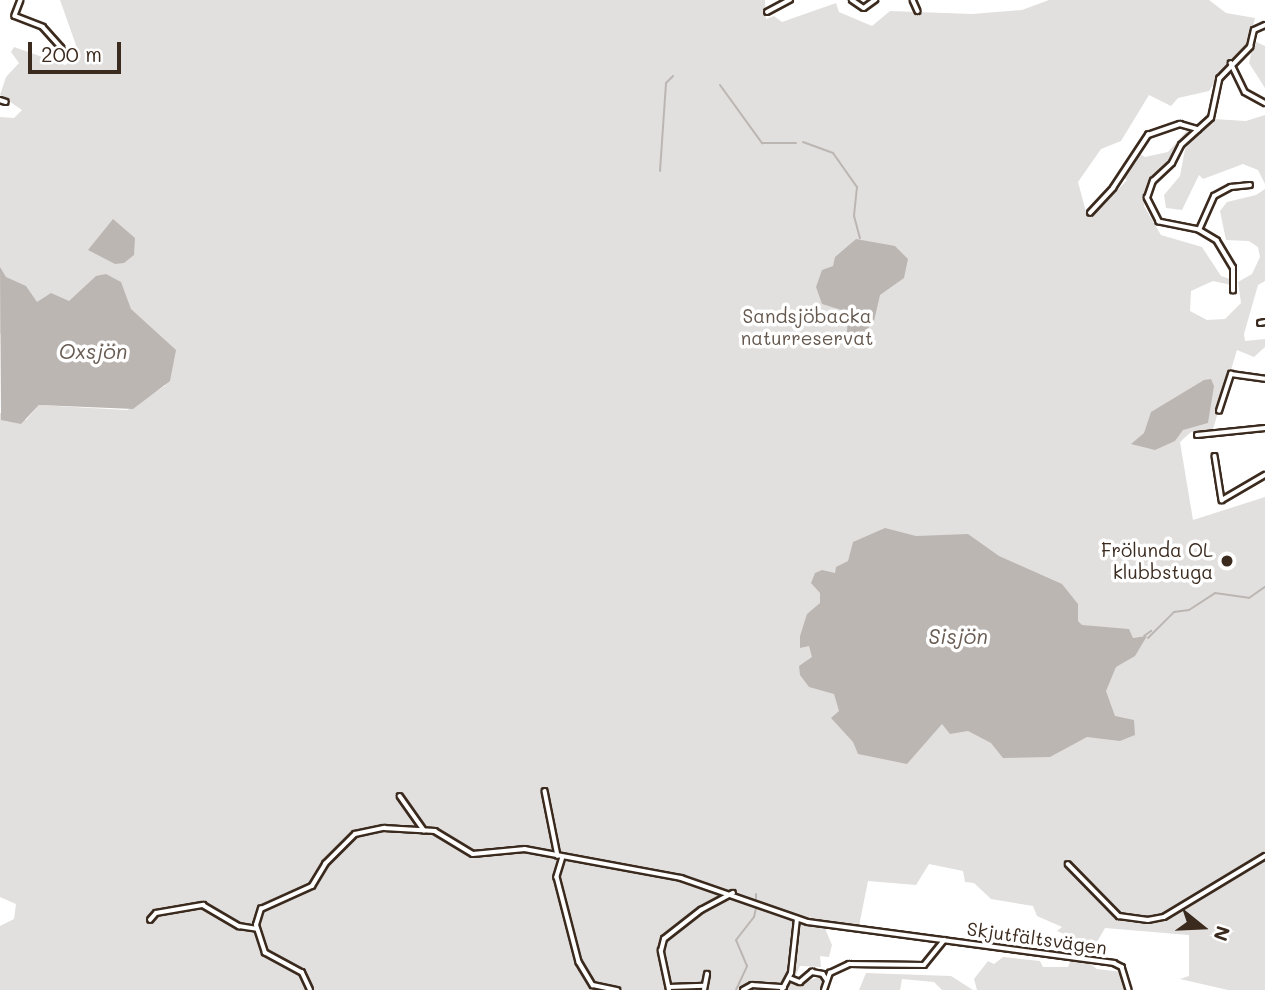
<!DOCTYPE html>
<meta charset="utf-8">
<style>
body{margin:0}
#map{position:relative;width:1265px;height:990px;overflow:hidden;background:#fff;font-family:Mali,sans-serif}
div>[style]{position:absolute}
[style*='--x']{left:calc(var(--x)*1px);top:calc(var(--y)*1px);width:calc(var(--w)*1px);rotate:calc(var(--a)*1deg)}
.green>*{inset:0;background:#e2e0de}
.water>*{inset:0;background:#bcb6b3}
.stream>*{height:2px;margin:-1px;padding:0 1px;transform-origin:1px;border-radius:1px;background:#bcb6b3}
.roads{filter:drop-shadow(2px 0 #3b2a1e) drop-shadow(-2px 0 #3b2a1e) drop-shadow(0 2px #3b2a1e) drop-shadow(0 -2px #3b2a1e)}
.minor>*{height:3.5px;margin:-1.75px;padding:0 1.75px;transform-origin:1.75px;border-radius:1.75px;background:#fff}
.dots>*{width:19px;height:19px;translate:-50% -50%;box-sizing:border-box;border:4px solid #fff;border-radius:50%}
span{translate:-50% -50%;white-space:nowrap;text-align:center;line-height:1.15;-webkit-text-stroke:7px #fff;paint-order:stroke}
.park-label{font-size:19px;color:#65584e}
.poi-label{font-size:19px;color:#3b2a1e}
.right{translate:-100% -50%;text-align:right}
.street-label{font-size:19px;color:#3b2a1e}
.water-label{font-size:21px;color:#685b52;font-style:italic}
.north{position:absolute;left:1167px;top:892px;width:70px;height:70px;-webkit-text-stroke:5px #fff;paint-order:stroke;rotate:108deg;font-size:19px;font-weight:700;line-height:28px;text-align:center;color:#3b2a1e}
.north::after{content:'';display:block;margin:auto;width:24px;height:32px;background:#3b2a1e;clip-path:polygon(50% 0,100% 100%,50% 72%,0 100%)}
.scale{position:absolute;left:28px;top:42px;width:93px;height:32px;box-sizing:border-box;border:4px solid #3b2a1e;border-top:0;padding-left:9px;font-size:21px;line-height:24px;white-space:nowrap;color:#3b2a1e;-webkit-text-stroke:5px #fff;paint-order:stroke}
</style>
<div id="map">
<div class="green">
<div style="clip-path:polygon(60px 0,765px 0,766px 19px,774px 16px,782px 22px,836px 3px,839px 12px,872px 26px,890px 11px,972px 14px,1022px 10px,1049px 0,1209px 0,1226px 13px,1255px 18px,1248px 47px,1223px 70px,1209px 91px,1178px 98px,1171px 106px,1149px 95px,1121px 141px,1101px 149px,1078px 182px,1086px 212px,1094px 215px,1127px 180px,1123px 178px,1136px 152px,1145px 157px,1168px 152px,1191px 126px,1170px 163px,1149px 184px,1144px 206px,1161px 235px,1202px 247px,1221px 276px,1233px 280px,1231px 285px,1213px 281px,1191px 291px,1190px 311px,1207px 320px,1225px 319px,1241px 303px,1238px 282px,1252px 274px,1260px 257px,1258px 247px,1249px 241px,1226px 240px,1220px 211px,1227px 202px,1256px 195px,1265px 189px,1265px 281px,1258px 285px,1244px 334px,1245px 341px,1265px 339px,1265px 347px,1254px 357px,1237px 350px,1213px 429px,1191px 432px,1180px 442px,1193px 520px,1265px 497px,1265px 990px,1228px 990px,1180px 979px,1189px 976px,1189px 935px,1105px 928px,1090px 954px,1084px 952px,1077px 939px,1057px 931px,1062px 927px,1037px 916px,1033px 906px,991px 899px,974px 883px,965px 882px,963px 871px,929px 864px,916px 885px,868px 881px,858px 931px,824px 926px,832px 945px,829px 957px,820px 956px,821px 967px,800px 966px,794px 979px,802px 983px,822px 976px,831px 981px,829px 990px,0 990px,0 926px,14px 919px,16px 904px,0 897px,0 413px,26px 420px,39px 405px,127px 410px,166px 385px,0 334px,0 117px,14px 118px,22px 110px,0 95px,6px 77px,19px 63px,11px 52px,14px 47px,65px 65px,75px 59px,77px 48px)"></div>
<div style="clip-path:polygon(1254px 41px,1265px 46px,1265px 88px,1249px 63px)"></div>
<div style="clip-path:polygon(1265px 115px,1265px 184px,1258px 170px,1243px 164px,1203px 179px,1199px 175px,1182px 210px,1166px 208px,1164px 195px,1180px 176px,1185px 149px,1213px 119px,1246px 121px)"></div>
<div style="clip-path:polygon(1003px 957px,1040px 961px,1043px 967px,1068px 967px,1072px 957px,1085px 960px,1097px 969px,1122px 972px,1127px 990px,977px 990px,974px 979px,988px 961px,994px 964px)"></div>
<div style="clip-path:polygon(866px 973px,951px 976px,973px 990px,942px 990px,934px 982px,902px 979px,900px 990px,859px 990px)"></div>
</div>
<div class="water">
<div style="clip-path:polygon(113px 219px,135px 238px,134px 255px,124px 263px,115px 264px,88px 250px)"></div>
<div style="clip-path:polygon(856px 239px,895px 246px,908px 259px,904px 278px,880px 295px,874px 321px,862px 336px,847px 332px,848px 312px,822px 304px,816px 287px,822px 270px,833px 266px,835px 257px)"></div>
<div style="clip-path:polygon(0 267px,6px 277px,26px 286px,37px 302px,51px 293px,69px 301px,96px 276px,106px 274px,121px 282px,131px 309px,176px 350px,170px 381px,133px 409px,39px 405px,21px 424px,1px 420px)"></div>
<div style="clip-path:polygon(1204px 380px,1211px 379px,1214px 386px,1208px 423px,1183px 430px,1175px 441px,1155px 450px,1131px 444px,1144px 433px,1151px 412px)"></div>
<div style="clip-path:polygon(885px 528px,916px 536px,968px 534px,999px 556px,1062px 584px,1078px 604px,1078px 621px,1082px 625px,1129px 629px,1133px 638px,1147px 636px,1135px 656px,1116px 667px,1106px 691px,1115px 716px,1134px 720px,1135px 735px,1120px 741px,1087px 737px,1050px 757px,1003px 758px,991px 743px,968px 731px,950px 734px,942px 724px,907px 764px,858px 754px,853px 742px,831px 718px,839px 711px,834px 694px,809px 687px,800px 675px,799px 666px,812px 657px,809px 646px,800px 648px,800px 636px,807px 614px,820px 603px,820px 593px,811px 583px,815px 573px,822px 570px,835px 573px,836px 567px,848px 561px,853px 542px)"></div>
</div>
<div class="stream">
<div style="--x:720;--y:85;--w:72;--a:54.1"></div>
<div style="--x:762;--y:143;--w:34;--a:0"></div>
<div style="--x:803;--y:142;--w:32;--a:20"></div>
<div style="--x:833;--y:153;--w:42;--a:54.8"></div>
<div style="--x:857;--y:187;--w:29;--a:96"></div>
<div style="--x:854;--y:216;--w:23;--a:75"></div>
<div style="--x:660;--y:171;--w:88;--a:-86.1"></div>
<div style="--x:666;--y:83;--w:10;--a:-45"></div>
<div style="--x:1144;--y:636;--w:9;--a:-36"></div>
<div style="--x:1148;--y:638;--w:37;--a:-45"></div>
<div style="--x:1174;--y:612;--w:15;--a:-8"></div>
<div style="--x:1189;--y:610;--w:31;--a:-33"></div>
<div style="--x:1215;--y:593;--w:34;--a:8"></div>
<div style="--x:1249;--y:598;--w:19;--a:-35"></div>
<div style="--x:756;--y:894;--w:5;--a:90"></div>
<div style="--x:736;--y:990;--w:26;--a:-65"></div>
<div style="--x:747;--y:966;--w:28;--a:-113"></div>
<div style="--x:736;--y:940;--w:29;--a:-52"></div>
<div style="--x:754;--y:917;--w:13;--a:-77"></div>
</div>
<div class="roads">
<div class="minor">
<div style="--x:21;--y:0;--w:17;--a:111"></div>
<div style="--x:15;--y:16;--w:30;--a:21"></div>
<div style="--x:43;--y:27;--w:28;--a:48"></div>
<div style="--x:852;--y:0;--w:14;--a:34"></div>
<div style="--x:864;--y:8;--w:14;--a:-36"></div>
<div style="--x:913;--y:0;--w:12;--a:66"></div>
<div style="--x:767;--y:12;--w:26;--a:-28"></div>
<div style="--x:1231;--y:63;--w:32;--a:64"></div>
<div style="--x:1245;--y:92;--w:23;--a:29"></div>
<div style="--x:0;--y:100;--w:6;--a:18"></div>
<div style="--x:1090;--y:213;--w:34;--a:-47"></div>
<div style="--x:1113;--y:188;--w:64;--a:-56.6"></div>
<div style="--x:1148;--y:135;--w:34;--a:-19"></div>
<div style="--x:1180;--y:124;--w:19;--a:16"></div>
<div style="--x:1199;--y:230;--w:37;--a:-66"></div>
<div style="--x:1214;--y:196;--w:19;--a:-28"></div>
<div style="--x:1231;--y:187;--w:19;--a:-6"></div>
<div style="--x:1233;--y:291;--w:23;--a:-90"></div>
<div style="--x:1233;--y:268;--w:31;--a:-121"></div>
<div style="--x:1217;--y:241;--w:21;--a:-149"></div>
<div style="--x:1199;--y:230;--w:41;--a:-168.7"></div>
<div style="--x:1159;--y:222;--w:27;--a:-117"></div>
<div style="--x:1147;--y:198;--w:18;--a:-71"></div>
<div style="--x:1153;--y:181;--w:26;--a:-43"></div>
<div style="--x:1172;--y:163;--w:20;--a:-63"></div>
<div style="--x:1181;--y:145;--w:40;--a:-42"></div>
<div style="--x:1211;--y:118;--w:40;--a:-78"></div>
<div style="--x:1219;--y:79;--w:45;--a:-45.9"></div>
<div style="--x:1250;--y:47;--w:17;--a:-77"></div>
<div style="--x:1254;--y:30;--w:12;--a:-24"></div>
<div style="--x:1260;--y:323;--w:5;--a:-11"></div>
<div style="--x:1219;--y:411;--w:39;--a:-72"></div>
<div style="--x:1231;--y:374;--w:34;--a:8"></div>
<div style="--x:1197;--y:435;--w:68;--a:-5.9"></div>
<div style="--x:1215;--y:456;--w:45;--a:81"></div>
<div style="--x:1222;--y:500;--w:50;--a:-30.2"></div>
<div style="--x:545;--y:791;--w:66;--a:78.7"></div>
<div style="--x:400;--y:796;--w:42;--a:54.8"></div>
<div style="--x:563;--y:857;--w:21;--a:107"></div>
<div style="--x:557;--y:877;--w:88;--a:75.5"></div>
<div style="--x:579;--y:962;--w:27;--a:59"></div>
<div style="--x:593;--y:985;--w:25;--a:12"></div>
<div style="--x:1068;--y:864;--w:73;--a:45.6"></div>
<div style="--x:1119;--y:916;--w:29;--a:8"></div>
<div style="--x:1148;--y:920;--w:16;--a:-11"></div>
<div style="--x:1164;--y:917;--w:118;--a:-31.1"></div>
<div style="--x:150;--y:920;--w:9;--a:-49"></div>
<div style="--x:156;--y:913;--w:48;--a:-9.7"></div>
<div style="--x:203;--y:905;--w:42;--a:30.3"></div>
<div style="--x:239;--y:926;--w:18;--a:9"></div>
<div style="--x:790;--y:978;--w:11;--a:22"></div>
<div style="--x:800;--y:982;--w:16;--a:-40"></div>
<div style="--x:812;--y:972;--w:11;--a:10"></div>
<div style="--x:823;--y:974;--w:7;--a:56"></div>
<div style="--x:669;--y:987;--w:35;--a:-2"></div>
<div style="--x:310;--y:990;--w:19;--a:-115"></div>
<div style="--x:302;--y:973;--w:42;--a:-151.6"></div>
<div style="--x:265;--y:953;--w:29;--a:-108"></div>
<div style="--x:256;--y:925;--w:17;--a:-73"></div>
<div style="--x:261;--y:909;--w:56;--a:-24.3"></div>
<div style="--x:312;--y:886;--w:26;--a:-59"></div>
<div style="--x:325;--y:864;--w:42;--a:-45"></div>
<div style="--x:355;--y:834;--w:30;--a:-12"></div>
<div style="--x:384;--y:828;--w:51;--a:3.4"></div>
<div style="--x:435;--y:831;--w:44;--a:31.2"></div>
<div style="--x:473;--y:854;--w:52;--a:-5.5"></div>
<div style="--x:525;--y:849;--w:159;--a:10.5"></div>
<div style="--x:681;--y:878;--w:134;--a:19.1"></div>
<div style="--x:808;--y:922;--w:309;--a:7.6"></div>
<div style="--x:1114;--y:963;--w:9;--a:27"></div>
<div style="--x:1122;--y:967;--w:24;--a:73"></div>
<div style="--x:669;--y:990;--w:40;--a:-102"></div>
<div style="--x:661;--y:951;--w:12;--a:-76"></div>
<div style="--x:664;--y:939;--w:47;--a:-38.1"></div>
<div style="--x:701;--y:910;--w:36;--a:-28"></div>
<div style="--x:704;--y:990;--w:16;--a:-79"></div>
<div style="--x:743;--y:990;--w:10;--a:-29"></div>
<div style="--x:752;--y:985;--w:32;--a:4"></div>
<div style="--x:782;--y:990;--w:19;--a:-62"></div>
<div style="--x:791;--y:973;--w:54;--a:-83.7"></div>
<div style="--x:824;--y:990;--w:18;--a:-71"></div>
<div style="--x:830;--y:973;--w:21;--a:-25"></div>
<div style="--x:849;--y:964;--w:75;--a:0.8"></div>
<div style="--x:924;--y:965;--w:32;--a:-51"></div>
</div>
</div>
<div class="dots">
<div style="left:1227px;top:561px;background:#3b2a1e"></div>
</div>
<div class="park-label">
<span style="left:807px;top:327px">Sandsjöbacka<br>naturreservat</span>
</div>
<div class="poi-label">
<span class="right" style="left:1213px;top:561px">Frölunda OL<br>klubbstuga</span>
</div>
<div class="street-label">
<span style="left:1037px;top:938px;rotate:8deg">Skjutfältsvägen</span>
</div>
<div class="water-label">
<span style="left:93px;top:351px">Oxsjön</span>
<span style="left:958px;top:636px">Sisjön</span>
</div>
<div class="north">N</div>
<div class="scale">200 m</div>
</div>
